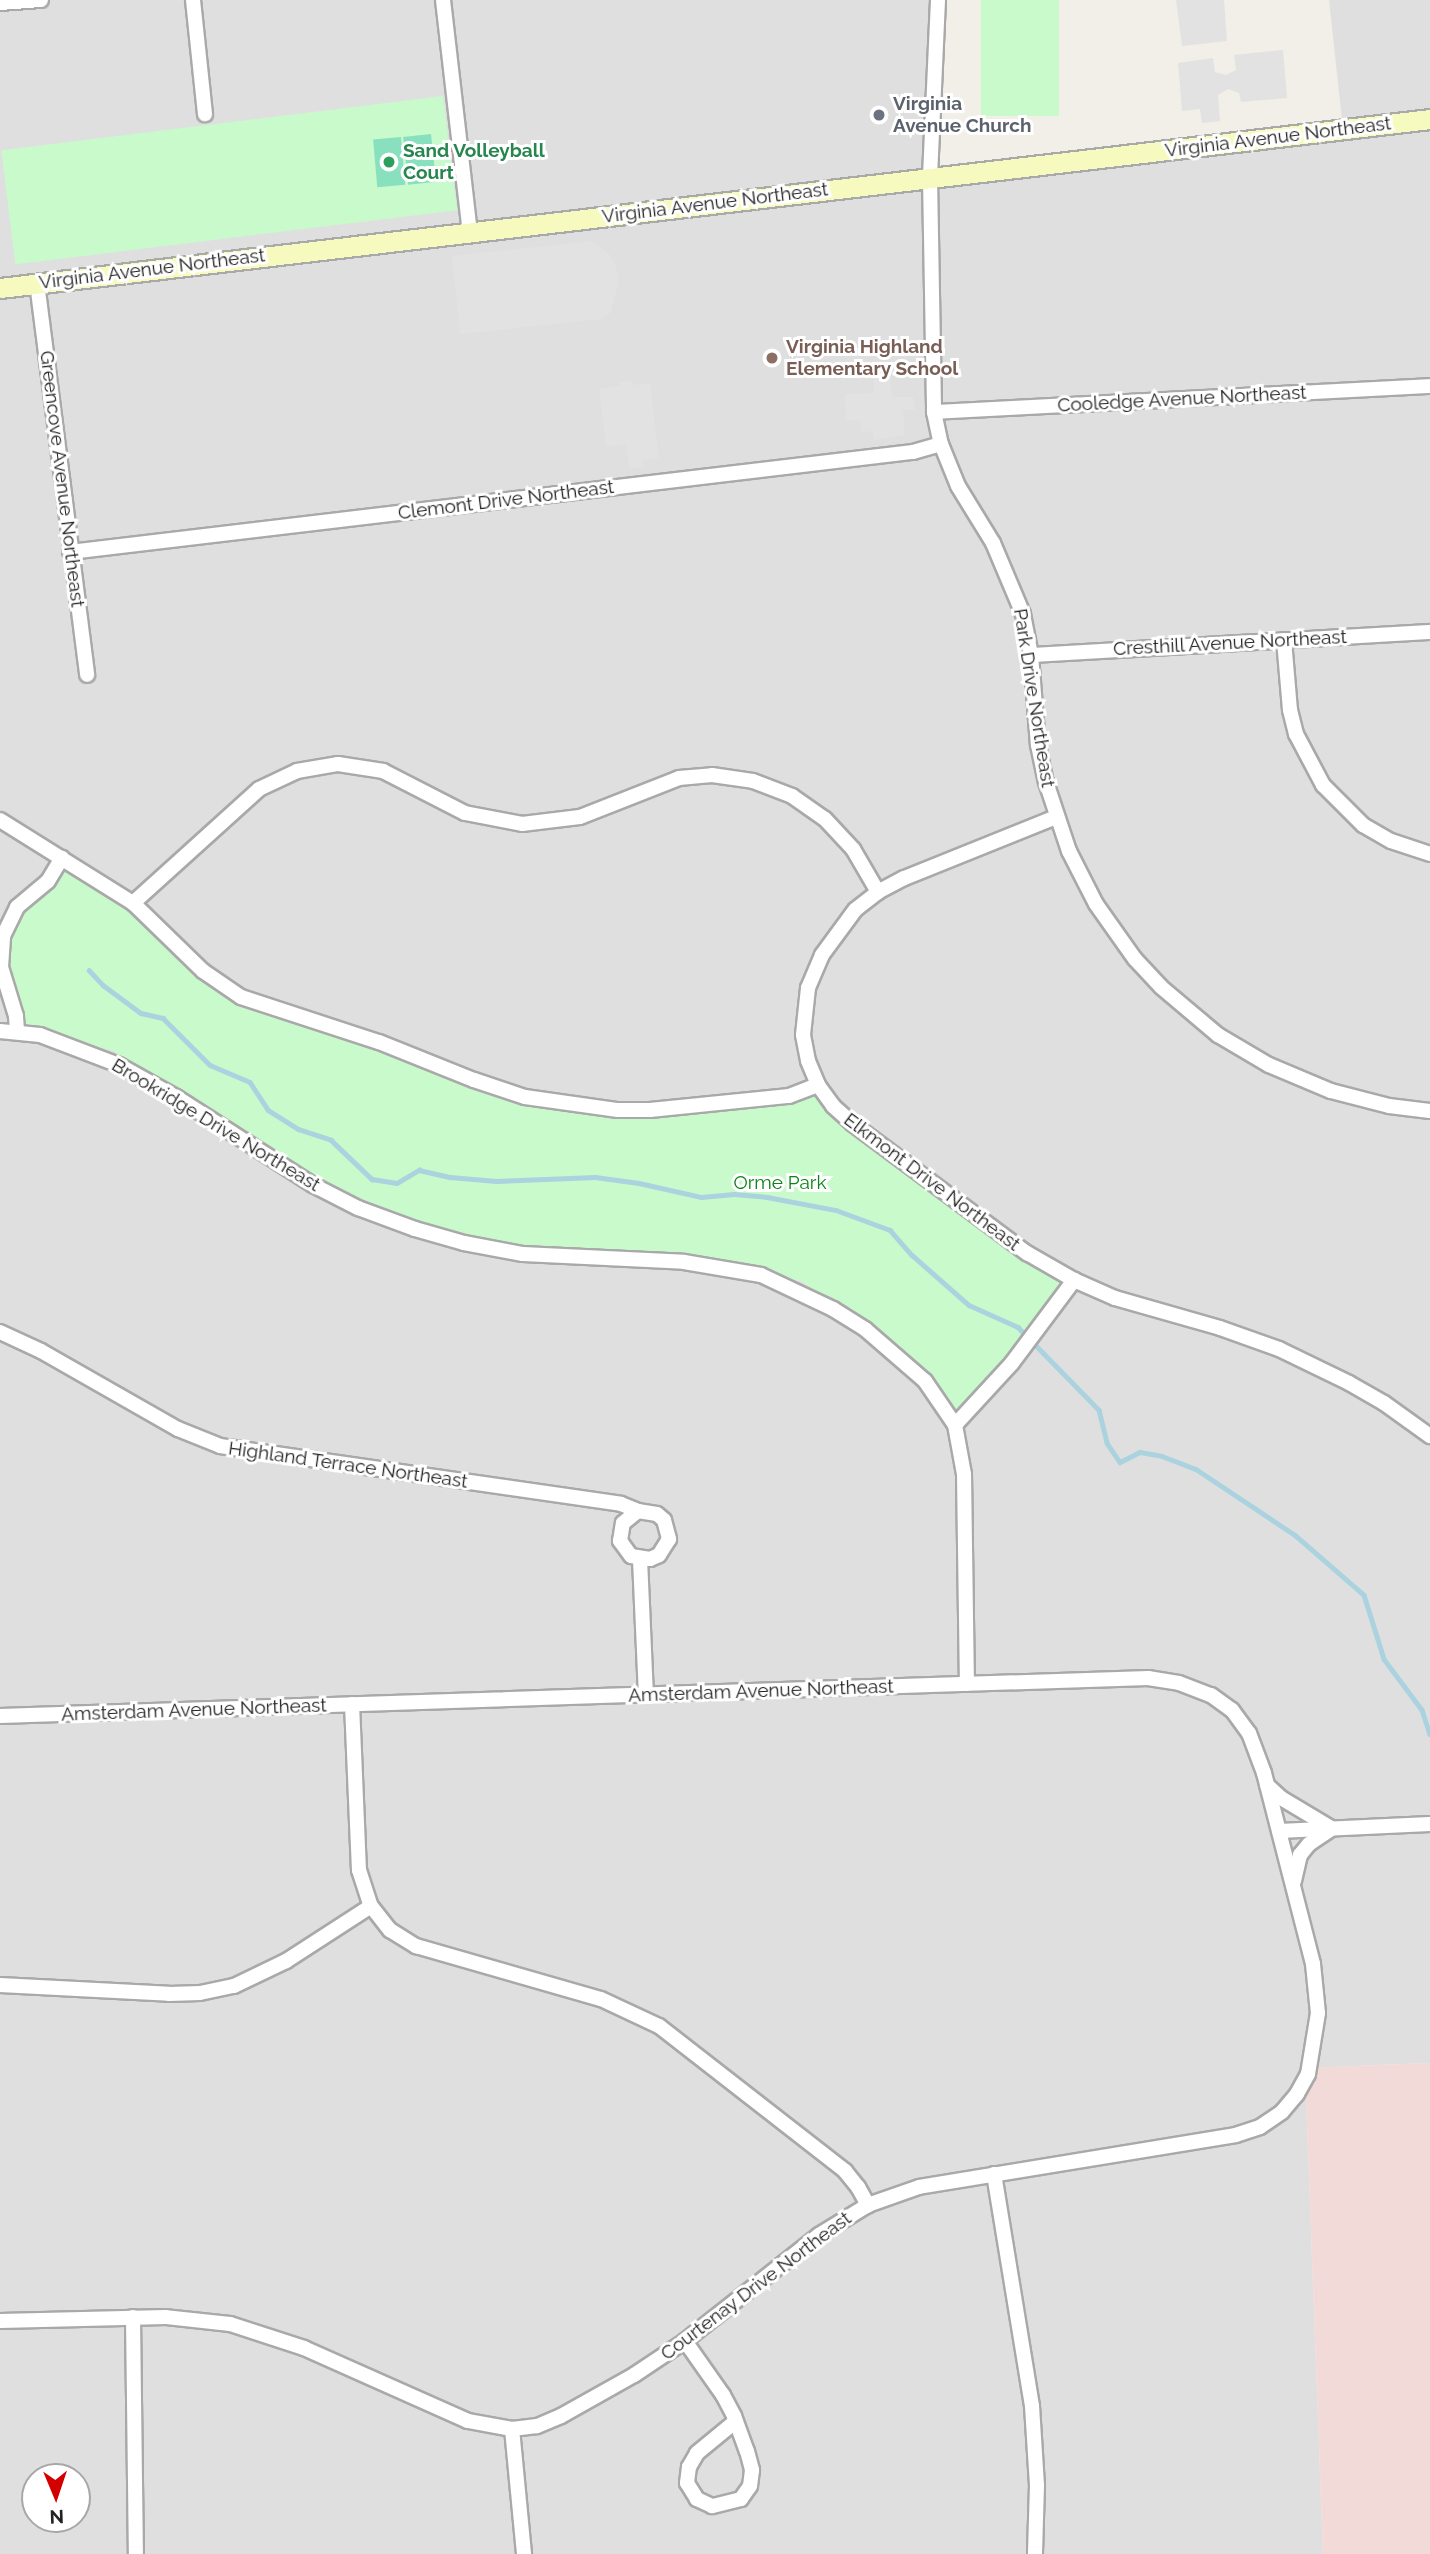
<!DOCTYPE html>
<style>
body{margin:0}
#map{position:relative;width:1430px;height:2554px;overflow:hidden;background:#f2efe9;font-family:Raleway,sans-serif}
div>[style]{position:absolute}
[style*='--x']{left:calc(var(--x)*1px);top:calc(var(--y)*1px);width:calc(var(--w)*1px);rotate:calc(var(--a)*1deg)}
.residential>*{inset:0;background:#e0dfdf}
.commercial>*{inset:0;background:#f2dad9}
.park>*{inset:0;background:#c8facc;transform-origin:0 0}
.pitch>*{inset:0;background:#88e0be;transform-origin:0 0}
.parking>*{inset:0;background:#e2e2e2}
.stream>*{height:4.5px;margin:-2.25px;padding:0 2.25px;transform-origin:2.25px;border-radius:2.25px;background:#aad3df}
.roads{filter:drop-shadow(2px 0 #a9a9a9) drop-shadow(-2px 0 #a9a9a9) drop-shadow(0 2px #a9a9a9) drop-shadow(0 -2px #a9a9a9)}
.street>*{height:14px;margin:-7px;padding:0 7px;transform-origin:7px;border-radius:7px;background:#fff}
.secondary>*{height:19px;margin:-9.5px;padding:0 9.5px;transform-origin:9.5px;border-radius:9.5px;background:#f7fabf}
.dots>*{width:19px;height:19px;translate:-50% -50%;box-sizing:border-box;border:4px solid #fff;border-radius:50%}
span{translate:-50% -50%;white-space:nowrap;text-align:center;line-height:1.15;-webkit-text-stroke:6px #fff;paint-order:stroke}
.worship-label{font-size:19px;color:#5b616d;font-weight:700}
.left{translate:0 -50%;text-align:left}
.street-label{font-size:19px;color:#222}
.leisure-label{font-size:19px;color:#27864d;font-weight:700}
.education-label{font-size:19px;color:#785e54;font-weight:700}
.park-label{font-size:19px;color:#0c8416}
.north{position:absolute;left:21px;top:2463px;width:70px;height:70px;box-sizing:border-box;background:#fff;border:2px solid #a7a7a7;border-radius:50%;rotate:178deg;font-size:19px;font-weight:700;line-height:28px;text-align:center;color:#222}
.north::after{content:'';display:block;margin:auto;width:24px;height:32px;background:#d40000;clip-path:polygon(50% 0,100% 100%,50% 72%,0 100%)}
</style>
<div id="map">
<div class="residential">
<div style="clip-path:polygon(evenodd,0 0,933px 0,930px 177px,1343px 129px,1329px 0,1430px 0,1430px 2063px,1305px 2068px,1323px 2554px,0 2554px,0 0,10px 916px,380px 1048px,555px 1099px,678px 1106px,1072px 1277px,956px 1420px,906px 1352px,801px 1281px,666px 1258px,321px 1183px,8px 981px,10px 916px,0 0,35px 2477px,77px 2477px,77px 2519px,35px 2519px,35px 2477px)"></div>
</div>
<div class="commercial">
<div style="clip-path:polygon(1430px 2063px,1430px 2554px,1323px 2554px,1305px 2068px)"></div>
</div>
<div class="park">
<div style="left:981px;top:0;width:78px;height:116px"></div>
<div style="left:443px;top:96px;width:115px;height:445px;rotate:83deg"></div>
<div style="clip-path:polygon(72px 856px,149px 917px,204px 979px,380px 1048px,555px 1099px,678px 1106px,804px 1084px,1072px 1277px,956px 1420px,906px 1352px,801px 1281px,666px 1258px,468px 1241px,321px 1183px,113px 1051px,25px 1026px,8px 981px,10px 916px)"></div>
</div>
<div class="pitch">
<div style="left:431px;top:134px;width:48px;height:28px;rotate:84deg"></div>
<div style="left:401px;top:137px;width:48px;height:28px;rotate:85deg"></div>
</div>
<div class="parking">
<div style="clip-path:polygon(1176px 0,1224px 0,1227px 41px,1182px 46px)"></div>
<div style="clip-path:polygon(1283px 50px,1287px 98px,1241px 102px,1239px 93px,1228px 89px,1218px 95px,1220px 121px,1202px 123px,1200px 109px,1182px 111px,1178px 63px,1213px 58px,1215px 72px,1226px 75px,1236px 70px,1234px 55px)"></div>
<div style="clip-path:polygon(591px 241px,609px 254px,616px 266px,619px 281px,611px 312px,602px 319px,460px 334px,452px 256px)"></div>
<div style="clip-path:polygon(873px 372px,890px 372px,892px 397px,913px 397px,915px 410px,903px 410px,905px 435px,874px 440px,873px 431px,862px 432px,860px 420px,846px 421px,845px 394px,874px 393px)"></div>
<div style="clip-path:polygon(632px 380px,633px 385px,650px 383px,659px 458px,643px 460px,644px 467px,629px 469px,626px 444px,606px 447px,599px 389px,620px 386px,620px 382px)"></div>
</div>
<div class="stream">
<div style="--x:89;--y:970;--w:21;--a:47"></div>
<div style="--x:103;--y:985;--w:47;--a:36.4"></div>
<div style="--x:141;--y:1013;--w:23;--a:13"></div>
<div style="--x:163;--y:1018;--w:66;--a:45"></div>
<div style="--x:210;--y:1065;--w:43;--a:23"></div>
<div style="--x:250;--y:1082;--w:33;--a:57"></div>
<div style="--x:268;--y:1110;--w:36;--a:32"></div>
<div style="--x:298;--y:1129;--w:35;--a:18"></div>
<div style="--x:331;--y:1140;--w:57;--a:43.6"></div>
<div style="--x:372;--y:1179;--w:25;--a:9"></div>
<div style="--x:397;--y:1183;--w:26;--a:-31"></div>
<div style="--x:419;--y:1170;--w:32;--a:13"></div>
<div style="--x:450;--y:1177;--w:46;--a:5"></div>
<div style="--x:496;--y:1181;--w:99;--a:-2.3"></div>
<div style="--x:595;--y:1177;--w:44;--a:7.8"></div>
<div style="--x:639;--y:1183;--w:64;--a:12.7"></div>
<div style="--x:701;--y:1197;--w:33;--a:-5"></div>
<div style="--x:734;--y:1194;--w:33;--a:5"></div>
<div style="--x:767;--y:1197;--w:70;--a:10.7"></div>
<div style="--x:836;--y:1210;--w:58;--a:20.3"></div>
<div style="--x:890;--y:1230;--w:33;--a:49"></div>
<div style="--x:912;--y:1255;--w:76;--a:41.3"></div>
<div style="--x:969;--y:1305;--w:54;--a:24.2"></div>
<div style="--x:1018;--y:1327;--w:116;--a:45.7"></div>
<div style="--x:1099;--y:1410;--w:34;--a:76"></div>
<div style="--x:1107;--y:1443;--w:23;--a:56"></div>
<div style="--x:1120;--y:1462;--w:22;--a:-27"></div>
<div style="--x:1140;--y:1452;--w:22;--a:10"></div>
<div style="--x:1162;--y:1456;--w:36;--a:21"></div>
<div style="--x:1196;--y:1469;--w:119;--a:33.7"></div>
<div style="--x:1295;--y:1535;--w:91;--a:41"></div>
<div style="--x:1364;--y:1595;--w:67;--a:72.6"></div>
<div style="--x:1384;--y:1659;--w:64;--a:53.3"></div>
<div style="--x:1422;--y:1710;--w:25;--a:72"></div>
</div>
<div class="roads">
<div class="street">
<div style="--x:193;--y:0;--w:115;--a:84"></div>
<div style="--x:443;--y:0;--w:234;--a:83.4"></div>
<div style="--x:938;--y:0;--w:178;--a:92.6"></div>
<div style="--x:930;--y:178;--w:234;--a:89"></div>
<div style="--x:934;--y:412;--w:33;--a:78"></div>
<div style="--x:941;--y:444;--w:45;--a:68"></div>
<div style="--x:958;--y:486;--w:67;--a:58.4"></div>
<div style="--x:993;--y:543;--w:77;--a:67.1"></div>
<div style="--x:1023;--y:614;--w:42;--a:79"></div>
<div style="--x:1031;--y:655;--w:90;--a:85.6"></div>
<div style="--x:1038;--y:745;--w:38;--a:78"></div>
<div style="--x:1046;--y:782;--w:73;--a:71.6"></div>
<div style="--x:1069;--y:851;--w:59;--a:63"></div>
<div style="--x:1096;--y:904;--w:67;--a:54.7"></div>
<div style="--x:1135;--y:959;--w:38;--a:47"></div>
<div style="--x:1161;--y:987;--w:75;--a:40.1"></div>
<div style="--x:1218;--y:1035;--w:59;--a:30.5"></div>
<div style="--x:1269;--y:1065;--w:67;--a:22.8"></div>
<div style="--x:1331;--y:1091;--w:60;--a:14.5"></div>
<div style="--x:1389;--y:1106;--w:41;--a:7"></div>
<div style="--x:0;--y:3;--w:41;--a:-4.2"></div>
<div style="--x:37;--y:283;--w:395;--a:82.7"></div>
<div style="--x:934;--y:412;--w:497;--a:-3"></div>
<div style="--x:70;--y:552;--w:849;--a:-6.77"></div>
<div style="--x:913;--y:452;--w:29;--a:-16"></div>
<div style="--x:1284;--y:640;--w:70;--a:85.1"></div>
<div style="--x:1290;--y:710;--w:25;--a:76"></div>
<div style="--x:1296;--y:734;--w:58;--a:62.1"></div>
<div style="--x:1323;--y:785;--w:57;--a:45"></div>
<div style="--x:1363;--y:825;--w:32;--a:30"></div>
<div style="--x:1391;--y:841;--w:41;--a:18.4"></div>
<div style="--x:1031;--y:655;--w:400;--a:-3.3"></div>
<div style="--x:1056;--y:817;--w:164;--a:158.1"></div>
<div style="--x:904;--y:878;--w:30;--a:152"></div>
<div style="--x:878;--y:892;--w:29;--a:142"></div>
<div style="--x:855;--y:910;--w:56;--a:126.3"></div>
<div style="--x:822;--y:955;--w:36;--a:113"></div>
<div style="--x:808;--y:988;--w:47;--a:96.1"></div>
<div style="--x:803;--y:1035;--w:26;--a:79"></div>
<div style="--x:808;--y:1061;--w:26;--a:67"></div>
<div style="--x:818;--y:1085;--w:26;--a:54"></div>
<div style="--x:833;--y:1106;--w:27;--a:42"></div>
<div style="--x:853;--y:1124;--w:217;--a:36.6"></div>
<div style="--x:1027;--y:1253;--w:54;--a:29.9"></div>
<div style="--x:1074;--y:1280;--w:45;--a:23.7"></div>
<div style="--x:1115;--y:1298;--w:109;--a:15.9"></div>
<div style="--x:1220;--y:1328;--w:63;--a:19.6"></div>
<div style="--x:1279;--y:1349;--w:78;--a:25.9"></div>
<div style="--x:1349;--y:1383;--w:40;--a:29.7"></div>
<div style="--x:1384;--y:1403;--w:57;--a:35.7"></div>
<div style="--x:0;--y:820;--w:157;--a:32"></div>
<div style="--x:133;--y:903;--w:98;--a:44.2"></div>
<div style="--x:203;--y:971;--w:46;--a:34.4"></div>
<div style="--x:241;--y:997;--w:145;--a:18.1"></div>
<div style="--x:379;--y:1042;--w:102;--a:21.8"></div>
<div style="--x:474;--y:1080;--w:54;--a:18.4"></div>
<div style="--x:525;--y:1097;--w:94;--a:8"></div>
<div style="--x:618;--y:1110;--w:32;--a:0"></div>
<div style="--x:650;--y:1110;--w:140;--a:-5.8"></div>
<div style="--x:789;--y:1096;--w:31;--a:-21"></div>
<div style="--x:133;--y:903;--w:170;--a:-42.1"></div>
<div style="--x:259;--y:789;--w:42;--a:-25.3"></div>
<div style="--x:297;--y:771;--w:42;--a:-9.7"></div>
<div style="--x:338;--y:764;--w:46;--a:8.8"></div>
<div style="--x:383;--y:771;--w:92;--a:27.1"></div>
<div style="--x:465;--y:813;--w:58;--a:10.9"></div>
<div style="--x:522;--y:824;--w:58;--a:-6.9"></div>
<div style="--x:580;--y:817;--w:106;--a:-21.5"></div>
<div style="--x:679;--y:778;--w:33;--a:-5"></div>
<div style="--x:712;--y:775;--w:41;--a:8.3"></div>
<div style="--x:753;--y:781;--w:42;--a:21"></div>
<div style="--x:792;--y:796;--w:40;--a:34.9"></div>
<div style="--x:825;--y:819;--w:41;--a:47"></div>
<div style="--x:853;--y:849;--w:50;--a:59.8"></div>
<div style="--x:0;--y:1031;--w:40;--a:5.7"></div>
<div style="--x:40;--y:1035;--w:85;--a:20.8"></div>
<div style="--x:119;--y:1065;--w:65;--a:29.3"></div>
<div style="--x:176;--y:1097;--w:163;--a:32.7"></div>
<div style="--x:313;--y:1185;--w:51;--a:27.1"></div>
<div style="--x:358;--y:1208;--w:61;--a:20.2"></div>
<div style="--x:415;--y:1229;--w:51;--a:15.9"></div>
<div style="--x:464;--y:1243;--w:60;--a:10.6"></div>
<div style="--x:523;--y:1254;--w:161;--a:2.8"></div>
<div style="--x:684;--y:1262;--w:78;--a:9.6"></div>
<div style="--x:761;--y:1275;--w:80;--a:25.3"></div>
<div style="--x:833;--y:1309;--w:38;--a:32"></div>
<div style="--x:865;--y:1329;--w:79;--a:40.9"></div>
<div style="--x:925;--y:1381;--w:53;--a:55.7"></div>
<div style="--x:955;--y:1425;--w:50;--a:79.6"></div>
<div style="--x:964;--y:1474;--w:210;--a:89.2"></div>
<div style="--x:17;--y:1031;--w:15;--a:-94"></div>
<div style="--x:16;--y:1016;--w:51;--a:-107"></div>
<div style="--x:1;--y:967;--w:31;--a:-86"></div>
<div style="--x:3;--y:936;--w:32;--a:-64"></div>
<div style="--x:17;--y:907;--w:40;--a:-40"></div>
<div style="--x:48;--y:881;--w:27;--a:-59"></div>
<div style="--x:0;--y:1332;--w:45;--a:24.9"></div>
<div style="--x:41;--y:1351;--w:158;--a:29.7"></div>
<div style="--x:178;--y:1429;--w:45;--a:22"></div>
<div style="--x:220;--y:1446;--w:405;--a:8.2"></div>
<div style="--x:621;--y:1504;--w:18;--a:22"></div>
<div style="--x:638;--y:1511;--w:19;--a:9"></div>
<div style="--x:657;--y:1514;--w:9;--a:41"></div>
<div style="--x:664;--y:1520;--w:20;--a:75"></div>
<div style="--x:669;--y:1539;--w:19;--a:122"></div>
<div style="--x:659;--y:1555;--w:10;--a:156"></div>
<div style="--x:650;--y:1559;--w:19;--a:-171"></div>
<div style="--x:631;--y:1556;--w:19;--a:-126"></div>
<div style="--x:620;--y:1541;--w:18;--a:-81"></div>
<div style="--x:623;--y:1523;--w:19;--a:-39"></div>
<div style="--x:955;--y:1425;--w:84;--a:-47.4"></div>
<div style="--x:1012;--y:1363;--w:104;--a:-53.2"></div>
<div style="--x:640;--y:1559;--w:135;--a:87.5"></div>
<div style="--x:352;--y:1704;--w:166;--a:87.6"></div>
<div style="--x:359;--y:1870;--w:38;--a:72"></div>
<div style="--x:371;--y:1906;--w:31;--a:52"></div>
<div style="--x:390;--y:1930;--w:31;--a:32"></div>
<div style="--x:416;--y:1946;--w:192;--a:16"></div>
<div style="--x:601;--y:1999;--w:64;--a:25"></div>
<div style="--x:659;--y:2026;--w:236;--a:37.9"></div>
<div style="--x:845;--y:2171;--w:21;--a:51"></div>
<div style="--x:858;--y:2187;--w:21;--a:61"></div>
<div style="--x:0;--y:1716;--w:1149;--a:-1.9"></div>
<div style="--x:1148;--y:1678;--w:31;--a:9"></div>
<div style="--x:1179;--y:1683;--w:34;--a:21"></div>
<div style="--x:1211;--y:1695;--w:26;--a:36"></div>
<div style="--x:1232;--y:1710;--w:29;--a:54"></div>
<div style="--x:1249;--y:1733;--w:43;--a:69.4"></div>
<div style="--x:1264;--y:1773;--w:197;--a:75.6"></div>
<div style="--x:1313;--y:1964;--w:49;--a:84.2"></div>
<div style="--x:1318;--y:2013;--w:62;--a:99.3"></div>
<div style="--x:1308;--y:2074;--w:23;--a:119"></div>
<div style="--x:1297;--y:2094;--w:23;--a:130"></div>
<div style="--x:1282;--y:2112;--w:27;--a:146"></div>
<div style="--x:1260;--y:2127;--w:25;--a:162"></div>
<div style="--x:1236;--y:2135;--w:321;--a:170.7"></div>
<div style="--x:919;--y:2187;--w:54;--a:160.6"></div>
<div style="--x:868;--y:2205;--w:57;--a:148.5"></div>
<div style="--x:819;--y:2235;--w:171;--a:141.7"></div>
<div style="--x:685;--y:2341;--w:61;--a:146.3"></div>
<div style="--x:634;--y:2375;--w:84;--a:150.7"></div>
<div style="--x:561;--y:2416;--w:26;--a:157"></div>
<div style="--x:537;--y:2426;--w:25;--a:173"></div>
<div style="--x:512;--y:2429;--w:45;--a:-169.7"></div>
<div style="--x:468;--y:2421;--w:180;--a:-156"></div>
<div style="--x:304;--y:2348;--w:78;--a:-162"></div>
<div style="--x:230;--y:2324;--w:64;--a:-173.8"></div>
<div style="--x:166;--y:2317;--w:166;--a:178.6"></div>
<div style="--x:1267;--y:1785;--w:19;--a:43"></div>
<div style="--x:1281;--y:1798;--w:58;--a:31"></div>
<div style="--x:1279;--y:1831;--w:151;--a:-2.7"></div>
<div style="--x:1294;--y:1881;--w:27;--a:-77"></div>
<div style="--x:1300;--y:1855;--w:14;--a:-51"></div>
<div style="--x:1309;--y:1844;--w:27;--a:-34"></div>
<div style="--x:0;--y:1985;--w:169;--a:3"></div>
<div style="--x:169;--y:1994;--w:31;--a:-2"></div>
<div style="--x:200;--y:1993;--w:35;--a:-12"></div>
<div style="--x:234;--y:1986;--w:58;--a:-25.7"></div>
<div style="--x:286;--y:1961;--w:101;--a:-32.9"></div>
<div style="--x:994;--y:2174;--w:235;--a:80.7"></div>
<div style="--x:1032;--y:2406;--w:79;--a:86.4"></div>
<div style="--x:1037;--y:2485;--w:69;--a:91.7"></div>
<div style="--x:133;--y:2317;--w:237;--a:89.3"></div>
<div style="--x:685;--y:2341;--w:66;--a:54.9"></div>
<div style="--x:723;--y:2395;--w:24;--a:62"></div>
<div style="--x:734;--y:2416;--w:37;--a:70"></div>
<div style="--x:747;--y:2451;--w:20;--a:75"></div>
<div style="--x:752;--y:2470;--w:16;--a:97"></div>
<div style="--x:750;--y:2486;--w:16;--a:125"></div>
<div style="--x:741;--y:2499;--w:30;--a:166"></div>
<div style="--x:712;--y:2506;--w:17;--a:-155"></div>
<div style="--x:697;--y:2499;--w:19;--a:-122"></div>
<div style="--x:687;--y:2483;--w:16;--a:-83"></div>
<div style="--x:689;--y:2467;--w:16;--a:-60"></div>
<div style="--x:697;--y:2453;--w:50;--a:-39.4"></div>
<div style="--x:512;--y:2429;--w:126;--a:84.5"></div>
</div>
<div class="secondary">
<div style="--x:0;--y:288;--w:1440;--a:-6.74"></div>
</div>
</div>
<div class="dots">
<div style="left:879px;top:115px;background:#6b7280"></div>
<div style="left:389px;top:162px;background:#2e9e5b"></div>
<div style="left:772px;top:358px;background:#8d6e63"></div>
</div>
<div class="worship-label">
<span class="left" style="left:893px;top:115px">Virginia<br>Avenue Church</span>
</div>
<div class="street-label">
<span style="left:1278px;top:137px;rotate:-7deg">Virginia Avenue Northeast</span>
<span style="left:715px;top:203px;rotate:-7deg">Virginia Avenue Northeast</span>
<span style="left:152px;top:269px;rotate:-7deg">Virginia Avenue Northeast</span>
<span style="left:1182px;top:399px;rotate:-3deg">Cooledge Avenue Northeast</span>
<span style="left:62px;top:479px;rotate:83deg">Greencove Avenue Northeast</span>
<span style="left:506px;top:500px;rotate:-7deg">Clemont Drive Northeast</span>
<span style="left:1230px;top:643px;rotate:-3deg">Cresthill Avenue Northeast</span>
<span style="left:1034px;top:698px;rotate:81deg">Park Drive Northeast</span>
<span style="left:216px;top:1125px;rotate:31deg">Brookridge Drive Northeast</span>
<span style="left:932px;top:1182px;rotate:37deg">Elkmont Drive Northeast</span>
<span style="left:348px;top:1465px;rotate:8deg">Highland Terrace Northeast</span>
<span style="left:761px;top:1691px;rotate:-2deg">Amsterdam Avenue Northeast</span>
<span style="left:194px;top:1710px;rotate:-2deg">Amsterdam Avenue Northeast</span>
<span style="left:756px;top:2286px;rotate:-37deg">Courtenay Drive Northeast</span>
</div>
<div class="leisure-label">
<span class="left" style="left:403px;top:162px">Sand Volleyball<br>Court</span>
</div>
<div class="education-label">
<span class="left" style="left:786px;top:358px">Virginia Highland<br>Elementary School</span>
</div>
<div class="park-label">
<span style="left:780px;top:1183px">Orme Park</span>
</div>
<div class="north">N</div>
</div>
